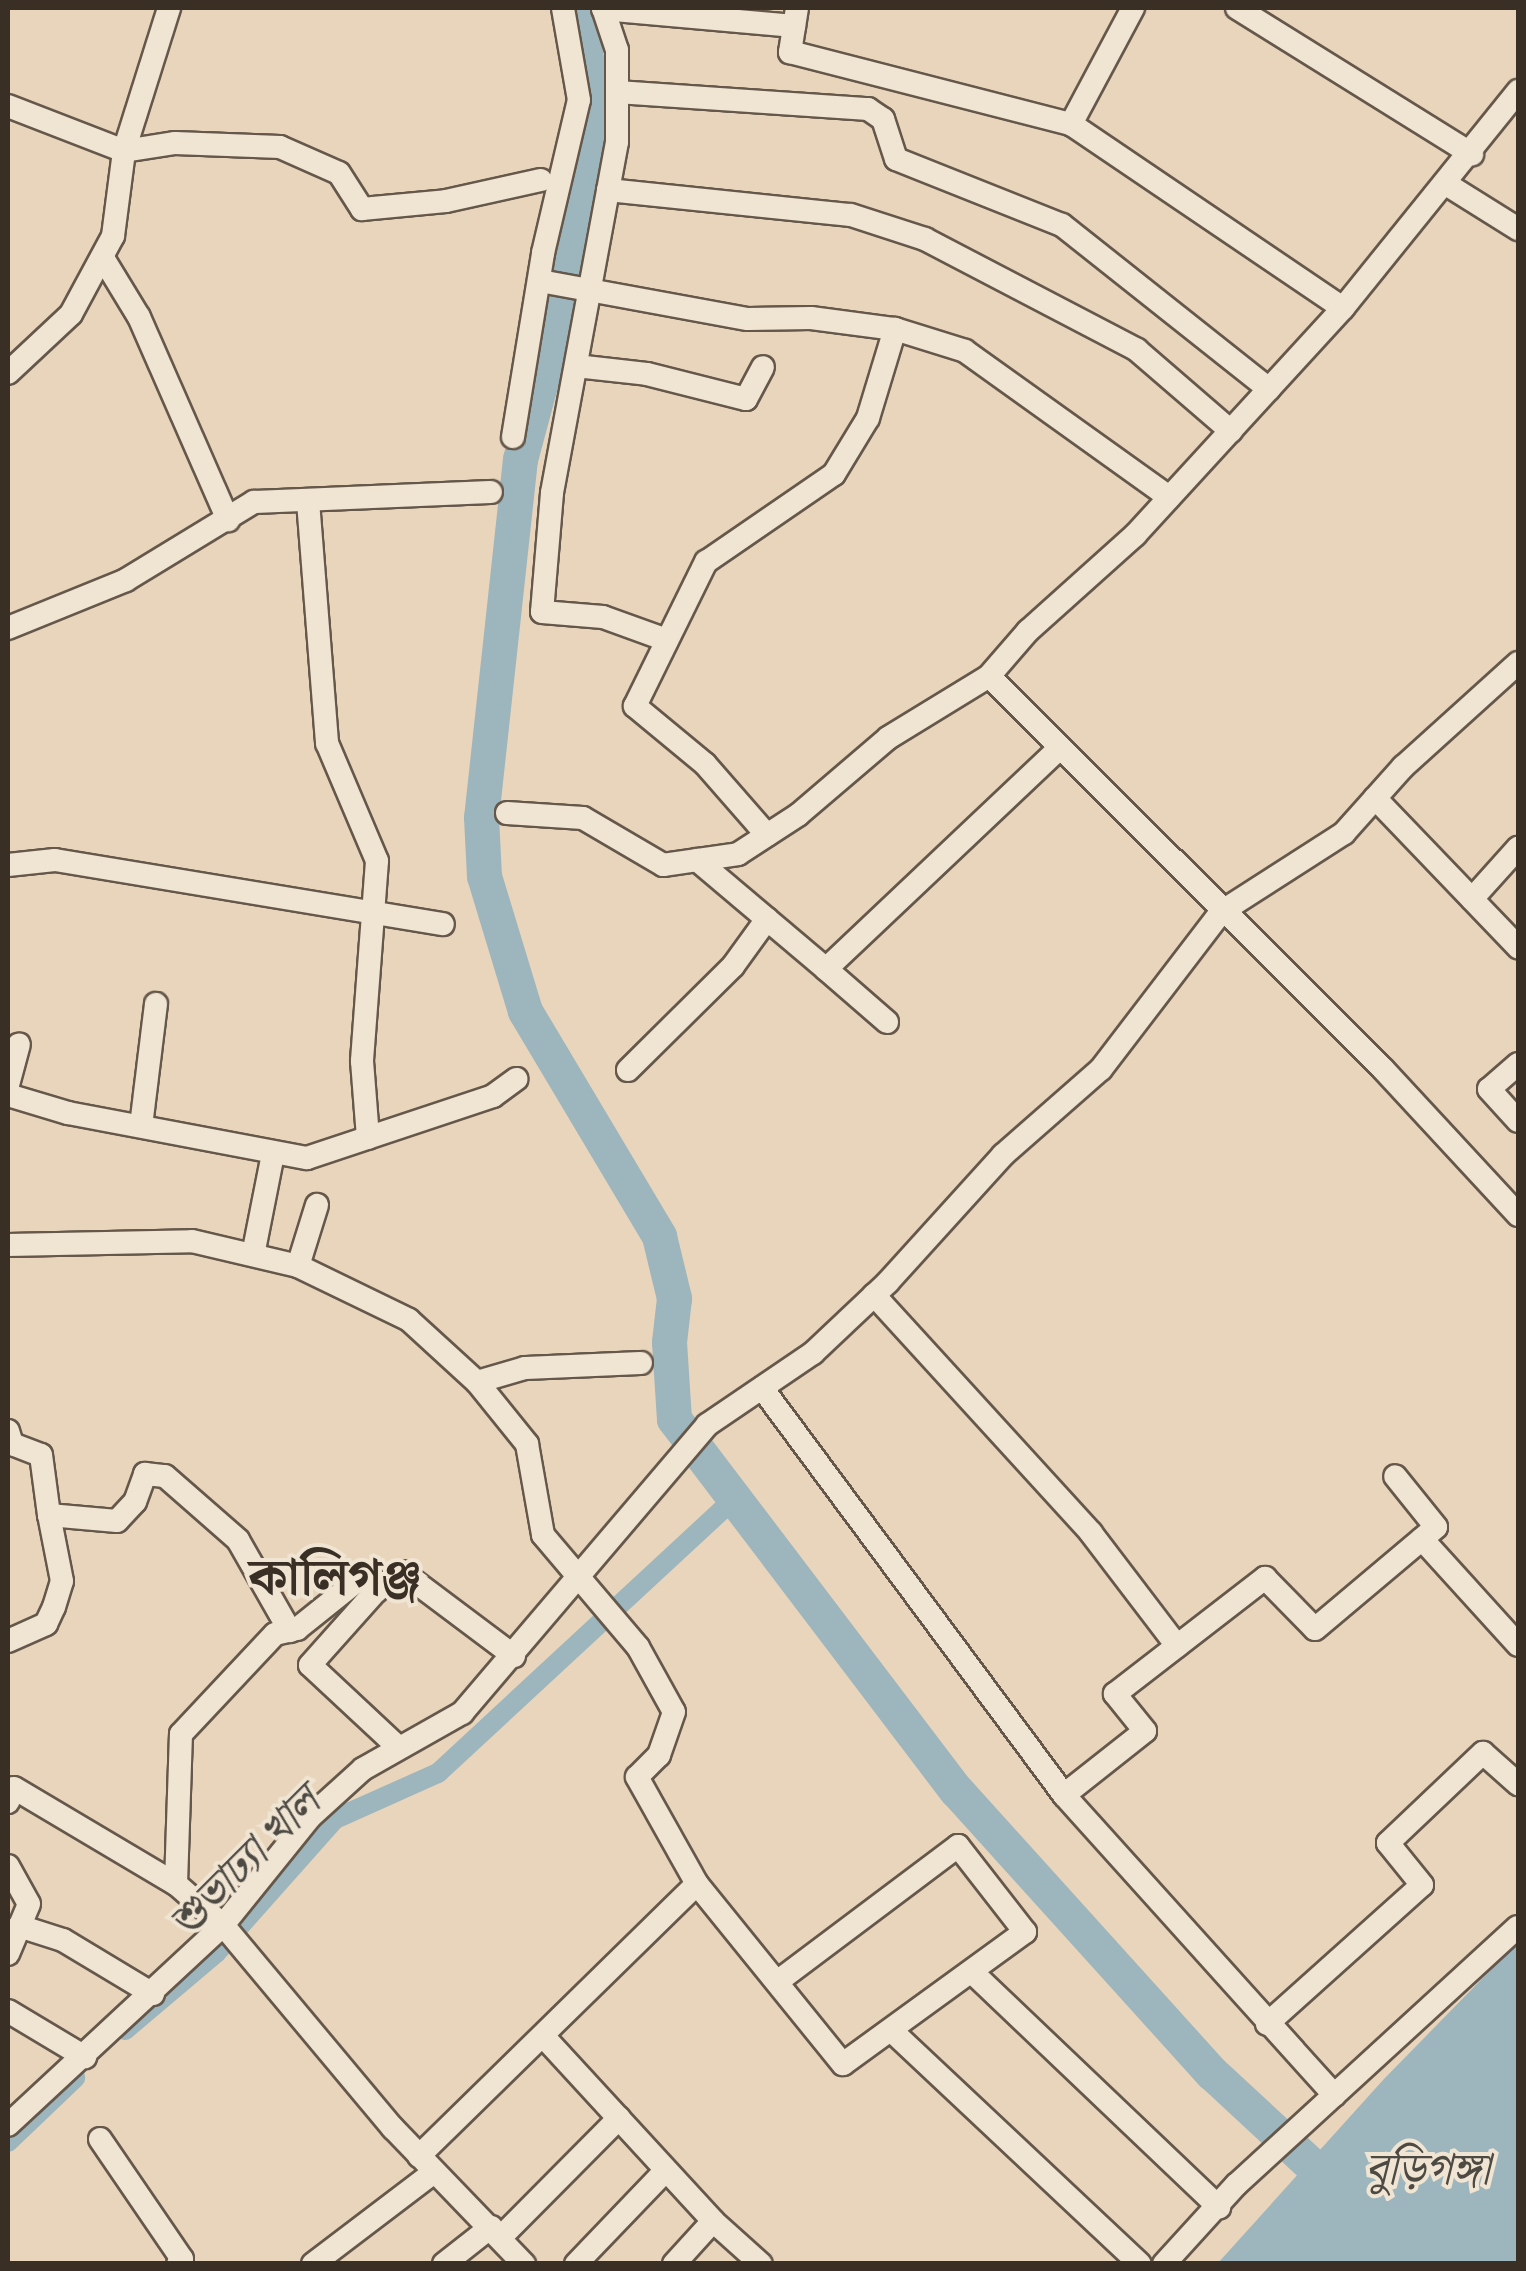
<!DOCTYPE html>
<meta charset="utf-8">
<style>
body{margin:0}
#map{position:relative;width:1526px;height:2271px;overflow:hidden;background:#e8d5bc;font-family:"IM FELL DW Pica","Noto Serif Bengali",serif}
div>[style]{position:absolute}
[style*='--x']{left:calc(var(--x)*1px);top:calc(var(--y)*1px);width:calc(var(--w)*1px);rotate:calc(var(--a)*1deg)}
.water>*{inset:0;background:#9db5bc}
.canal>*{height:20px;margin:-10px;padding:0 10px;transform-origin:10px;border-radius:10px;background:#9db5bc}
.river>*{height:35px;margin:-17.5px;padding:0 17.5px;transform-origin:17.5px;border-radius:17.5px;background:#9db5bc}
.roads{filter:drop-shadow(2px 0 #65584b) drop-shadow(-2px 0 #65584b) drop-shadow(0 2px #65584b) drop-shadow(0 -2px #65584b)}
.minor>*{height:22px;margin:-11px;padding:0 11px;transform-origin:11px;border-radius:11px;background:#f0e4d3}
span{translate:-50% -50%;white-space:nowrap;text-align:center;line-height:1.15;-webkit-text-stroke:8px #f0e4d3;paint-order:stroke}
.water-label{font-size:45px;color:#4d4a43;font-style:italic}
.district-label{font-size:52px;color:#392f25;font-weight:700}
.frame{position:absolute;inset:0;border:10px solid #392f25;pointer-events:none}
</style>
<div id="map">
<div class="water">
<div style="clip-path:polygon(1518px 1942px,1518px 2263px,1218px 2263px,1384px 2079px)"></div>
</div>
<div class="canal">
<div style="--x:125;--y:2030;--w:119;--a:-40.2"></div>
<div style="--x:216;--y:1953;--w:179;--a:-48.4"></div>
<div style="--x:335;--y:1819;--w:113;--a:-24.1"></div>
<div style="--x:438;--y:1773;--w:399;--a:-42.8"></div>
<div style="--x:8;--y:2142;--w:93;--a:-43.7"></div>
</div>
<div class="river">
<div style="--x:577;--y:8;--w:79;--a:79.8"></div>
<div style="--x:591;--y:86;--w:75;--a:91.5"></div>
<div style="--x:589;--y:161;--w:140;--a:100.7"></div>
<div style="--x:563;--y:299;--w:166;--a:105"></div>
<div style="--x:520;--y:459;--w:360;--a:96.2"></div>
<div style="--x:481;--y:817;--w:59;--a:87.1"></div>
<div style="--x:484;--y:876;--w:141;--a:73.1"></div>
<div style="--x:525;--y:1011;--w:262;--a:59.2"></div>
<div style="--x:659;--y:1236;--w:64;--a:76.4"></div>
<div style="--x:674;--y:1298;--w:44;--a:96.5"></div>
<div style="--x:669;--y:1342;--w:77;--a:86.3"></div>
<div style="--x:674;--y:1419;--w:466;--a:52.8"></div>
<div style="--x:956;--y:1790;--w:382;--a:47.9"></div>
<div style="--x:1212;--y:2073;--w:183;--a:42.8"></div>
</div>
<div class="roads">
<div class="minor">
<div style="--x:603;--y:8;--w:44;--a:71.6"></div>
<div style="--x:617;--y:50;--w:92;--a:90"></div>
<div style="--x:617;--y:142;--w:357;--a:100.5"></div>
<div style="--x:552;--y:493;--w:119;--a:94.8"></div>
<div style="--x:542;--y:612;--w:61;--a:4.7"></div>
<div style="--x:603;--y:617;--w:68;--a:19.8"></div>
<div style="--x:797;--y:8;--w:45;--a:99"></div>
<div style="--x:790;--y:52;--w:290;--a:14.4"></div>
<div style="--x:1133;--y:8;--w:132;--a:118.1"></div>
<div style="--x:1071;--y:124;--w:328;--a:34.1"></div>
<div style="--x:1237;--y:8;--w:277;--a:31.9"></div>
<div style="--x:603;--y:9;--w:192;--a:5.1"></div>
<div style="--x:617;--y:92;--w:252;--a:3.9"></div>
<div style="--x:868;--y:109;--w:18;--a:34"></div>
<div style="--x:883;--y:119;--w:42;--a:72"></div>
<div style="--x:896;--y:159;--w:179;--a:21.7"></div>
<div style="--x:1062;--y:225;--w:264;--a:38.4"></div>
<div style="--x:8;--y:106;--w:124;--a:21.2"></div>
<div style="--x:124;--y:151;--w:52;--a:-8.9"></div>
<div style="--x:175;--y:143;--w:105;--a:2.2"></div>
<div style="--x:280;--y:147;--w:64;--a:23.8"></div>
<div style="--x:339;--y:173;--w:43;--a:57.4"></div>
<div style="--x:362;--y:209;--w:84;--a:-5.4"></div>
<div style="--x:446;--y:201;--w:97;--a:-12.5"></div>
<div style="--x:1446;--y:184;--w:85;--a:32"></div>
<div style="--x:608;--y:190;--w:244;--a:5.9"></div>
<div style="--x:851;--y:215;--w:78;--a:18"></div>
<div style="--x:925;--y:239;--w:239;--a:27.6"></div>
<div style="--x:1137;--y:350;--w:124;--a:40.8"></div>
<div style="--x:103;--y:258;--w:69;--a:58.6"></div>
<div style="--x:139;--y:317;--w:222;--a:66.3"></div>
<div style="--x:540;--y:281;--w:211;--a:10.4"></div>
<div style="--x:748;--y:319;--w:63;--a:-0.9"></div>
<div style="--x:811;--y:318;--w:85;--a:7.5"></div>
<div style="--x:895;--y:329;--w:73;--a:17.4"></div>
<div style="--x:965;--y:351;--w:251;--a:35.6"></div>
<div style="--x:576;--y:366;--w:71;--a:6.4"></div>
<div style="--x:647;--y:374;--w:102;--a:14.2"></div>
<div style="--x:746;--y:399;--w:36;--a:-62"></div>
<div style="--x:8;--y:373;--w:86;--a:-43.1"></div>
<div style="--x:71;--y:314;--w:89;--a:-61.7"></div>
<div style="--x:113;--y:236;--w:86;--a:-82.6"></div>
<div style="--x:124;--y:151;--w:150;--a:-72.5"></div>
<div style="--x:513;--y:437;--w:186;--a:-80.7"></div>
<div style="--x:543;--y:253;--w:157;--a:-76.8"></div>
<div style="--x:579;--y:100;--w:93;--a:-99.9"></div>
<div style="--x:308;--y:501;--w:243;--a:85.5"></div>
<div style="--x:327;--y:743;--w:128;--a:67"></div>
<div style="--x:377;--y:861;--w:201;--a:94.3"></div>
<div style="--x:362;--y:1061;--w:77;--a:85.5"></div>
<div style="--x:8;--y:628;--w:127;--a:-22.1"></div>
<div style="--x:126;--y:580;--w:150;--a:-31.4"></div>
<div style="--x:254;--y:502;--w:237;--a:-2.4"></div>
<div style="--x:989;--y:676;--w:556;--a:44.93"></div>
<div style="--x:1383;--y:1069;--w:199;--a:47.2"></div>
<div style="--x:1375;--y:798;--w:207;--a:46.2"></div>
<div style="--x:507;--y:813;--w:76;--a:3.8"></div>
<div style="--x:583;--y:818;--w:93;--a:30.4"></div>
<div style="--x:663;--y:865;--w:76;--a:-8.3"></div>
<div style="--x:738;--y:854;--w:72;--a:-33"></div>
<div style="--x:798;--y:815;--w:118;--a:-40.5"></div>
<div style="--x:888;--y:738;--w:119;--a:-31.5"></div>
<div style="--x:989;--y:676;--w:60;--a:-49.1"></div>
<div style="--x:1028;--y:631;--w:144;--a:-41.9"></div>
<div style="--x:1135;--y:535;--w:308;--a:-47.5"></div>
<div style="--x:1343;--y:308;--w:279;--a:-51.1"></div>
<div style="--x:767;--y:835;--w:94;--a:-131.1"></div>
<div style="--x:705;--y:764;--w:91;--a:-140.4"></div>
<div style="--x:635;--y:706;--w:161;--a:-63.8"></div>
<div style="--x:706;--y:562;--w:155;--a:-34.5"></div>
<div style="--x:834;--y:474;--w:66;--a:-58.7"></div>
<div style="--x:868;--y:418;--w:93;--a:-73.1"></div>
<div style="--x:697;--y:860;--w:169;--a:40.2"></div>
<div style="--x:8;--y:865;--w:47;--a:-6.1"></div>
<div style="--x:55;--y:860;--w:393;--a:9.4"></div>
<div style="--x:1472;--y:899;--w:69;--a:-48"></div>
<div style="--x:887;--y:1022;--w:81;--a:-139"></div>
<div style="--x:826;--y:969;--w:322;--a:-43.4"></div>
<div style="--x:1518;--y:1064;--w:38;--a:139"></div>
<div style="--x:1489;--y:1089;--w:43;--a:47.8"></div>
<div style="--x:628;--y:1070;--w:148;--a:-44.7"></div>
<div style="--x:733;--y:966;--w:58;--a:-54.1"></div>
<div style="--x:8;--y:1085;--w:42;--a:-75"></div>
<div style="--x:8;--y:1095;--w:63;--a:16.7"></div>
<div style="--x:68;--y:1113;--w:243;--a:10.7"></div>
<div style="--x:307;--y:1158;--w:196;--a:-18.4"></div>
<div style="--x:493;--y:1096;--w:29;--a:-36"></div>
<div style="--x:141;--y:1126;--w:123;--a:-83"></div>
<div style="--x:8;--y:1245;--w:184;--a:-1.2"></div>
<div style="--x:192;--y:1241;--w:109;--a:13.3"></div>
<div style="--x:298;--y:1266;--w:123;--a:25.9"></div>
<div style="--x:409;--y:1320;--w:92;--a:42.4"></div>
<div style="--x:477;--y:1382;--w:80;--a:51.1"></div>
<div style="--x:527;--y:1444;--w:92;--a:80"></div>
<div style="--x:543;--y:1535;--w:147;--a:49.7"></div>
<div style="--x:638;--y:1647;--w:74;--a:61"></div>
<div style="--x:674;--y:1712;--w:46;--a:109.2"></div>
<div style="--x:659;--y:1755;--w:31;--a:135"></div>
<div style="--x:637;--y:1777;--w:123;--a:60.7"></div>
<div style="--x:697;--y:1884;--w:232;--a:51"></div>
<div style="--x:843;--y:2064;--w:225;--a:-36"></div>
<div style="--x:1025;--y:1932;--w:109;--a:-127.9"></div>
<div style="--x:958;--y:1846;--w:226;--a:143.1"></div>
<div style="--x:253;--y:1255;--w:103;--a:-78.8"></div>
<div style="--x:298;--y:1266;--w:64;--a:-72.7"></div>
<div style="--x:874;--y:1295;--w:322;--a:47.6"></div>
<div style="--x:1091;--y:1533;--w:142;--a:52.7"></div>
<div style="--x:477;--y:1382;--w:50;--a:-16.3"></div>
<div style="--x:525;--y:1368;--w:116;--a:-2.5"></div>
<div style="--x:762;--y:1388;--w:507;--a:53.42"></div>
<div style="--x:1064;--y:1795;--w:404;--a:48"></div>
<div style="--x:8;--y:1431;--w:14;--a:73"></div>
<div style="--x:12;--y:1444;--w:31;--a:21"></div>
<div style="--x:41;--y:1455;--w:61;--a:82.4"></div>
<div style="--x:1422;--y:1539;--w:143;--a:47.8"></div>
<div style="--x:8;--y:1641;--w:42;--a:-24.1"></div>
<div style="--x:46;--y:1624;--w:19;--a:-65"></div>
<div style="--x:54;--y:1607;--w:27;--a:-73"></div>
<div style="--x:62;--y:1581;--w:67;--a:-101.1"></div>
<div style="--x:49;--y:1515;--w:68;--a:5"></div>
<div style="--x:117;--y:1521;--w:26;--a:-47"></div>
<div style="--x:135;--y:1502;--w:30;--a:-70"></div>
<div style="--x:145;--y:1474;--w:20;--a:6"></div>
<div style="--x:165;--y:1476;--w:97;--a:41.2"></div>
<div style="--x:238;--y:1540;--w:105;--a:60.3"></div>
<div style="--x:398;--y:1747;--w:120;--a:-137"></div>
<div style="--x:310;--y:1665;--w:99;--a:-48.3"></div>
<div style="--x:376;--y:1591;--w:32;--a:-36"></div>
<div style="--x:402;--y:1572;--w:140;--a:36.9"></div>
<div style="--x:1064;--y:1795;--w:103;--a:-38.3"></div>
<div style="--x:1145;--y:1731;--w:48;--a:-129"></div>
<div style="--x:1115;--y:1694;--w:190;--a:-37.7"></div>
<div style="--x:1265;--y:1578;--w:71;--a:45.6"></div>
<div style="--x:1315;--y:1629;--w:158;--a:-40.1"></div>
<div style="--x:1436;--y:1527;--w:65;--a:-128.8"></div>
<div style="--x:8;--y:1802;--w:15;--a:-67"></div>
<div style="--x:14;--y:1788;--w:188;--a:30.7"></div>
<div style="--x:176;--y:1884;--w:62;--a:41.1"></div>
<div style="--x:223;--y:1925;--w:265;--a:50.1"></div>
<div style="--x:393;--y:2128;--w:189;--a:46.1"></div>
<div style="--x:8;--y:1866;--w:43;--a:61.1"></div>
<div style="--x:29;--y:1904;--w:54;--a:112.8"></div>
<div style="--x:176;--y:1884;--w:150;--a:-88.1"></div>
<div style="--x:181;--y:1734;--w:137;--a:-46.8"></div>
<div style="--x:275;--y:1634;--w:23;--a:-13"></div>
<div style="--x:297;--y:1629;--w:83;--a:-38.7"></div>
<div style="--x:362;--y:1577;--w:20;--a:45"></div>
<div style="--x:19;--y:1926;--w:46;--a:17.7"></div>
<div style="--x:63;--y:1940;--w:105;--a:31"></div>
<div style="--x:973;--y:1973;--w:340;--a:43.6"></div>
<div style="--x:8;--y:2011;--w:90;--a:30.9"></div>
<div style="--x:1267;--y:2024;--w:208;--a:-41.9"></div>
<div style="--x:1422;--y:1885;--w:54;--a:-129"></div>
<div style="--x:1388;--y:1843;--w:131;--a:-43.5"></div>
<div style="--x:1483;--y:1753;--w:47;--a:41.5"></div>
<div style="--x:894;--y:2033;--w:337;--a:43.2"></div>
<div style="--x:544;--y:2037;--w:250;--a:47.4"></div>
<div style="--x:713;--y:2221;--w:64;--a:41.9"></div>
<div style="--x:8;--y:2125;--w:294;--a:-42.9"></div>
<div style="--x:223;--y:1925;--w:139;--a:-51.1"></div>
<div style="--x:310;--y:1817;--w:72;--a:-42.2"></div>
<div style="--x:363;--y:1769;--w:114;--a:-29.5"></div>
<div style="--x:462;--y:1713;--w:378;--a:-49.6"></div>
<div style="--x:707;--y:1425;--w:128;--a:-34.2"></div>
<div style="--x:813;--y:1353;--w:103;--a:-43.4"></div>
<div style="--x:888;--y:1282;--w:171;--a:-47.8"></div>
<div style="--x:1003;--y:1155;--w:130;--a:-41.3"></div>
<div style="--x:1101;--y:1069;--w:198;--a:-52.6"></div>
<div style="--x:1221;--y:912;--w:146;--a:-32.7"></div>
<div style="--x:1344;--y:833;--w:89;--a:-48.2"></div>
<div style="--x:1403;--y:767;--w:155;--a:-42.1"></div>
<div style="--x:100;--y:2139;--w:145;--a:55.7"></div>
<div style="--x:182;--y:2259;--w:6;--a:129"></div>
<div style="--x:419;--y:2156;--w:389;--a:-44.4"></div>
<div style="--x:500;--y:2238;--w:169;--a:-45.2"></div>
<div style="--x:313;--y:2264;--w:152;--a:-37.2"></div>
<div style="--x:444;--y:2264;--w:60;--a:-38.2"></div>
<div style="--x:576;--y:2264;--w:130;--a:-46.2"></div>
<div style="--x:674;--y:2264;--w:58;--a:-47.8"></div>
<div style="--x:1164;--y:2264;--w:107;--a:-47.7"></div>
<div style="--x:1236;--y:2185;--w:382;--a:-42.5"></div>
</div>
</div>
<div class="water-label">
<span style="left:246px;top:1864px;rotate:-45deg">শুভাঢ্যা খাল</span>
<span style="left:1427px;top:2172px">বুড়িগঙ্গা</span>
</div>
<div class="district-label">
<span style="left:335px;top:1580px">কালিগঞ্জ</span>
</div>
<div class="frame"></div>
</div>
